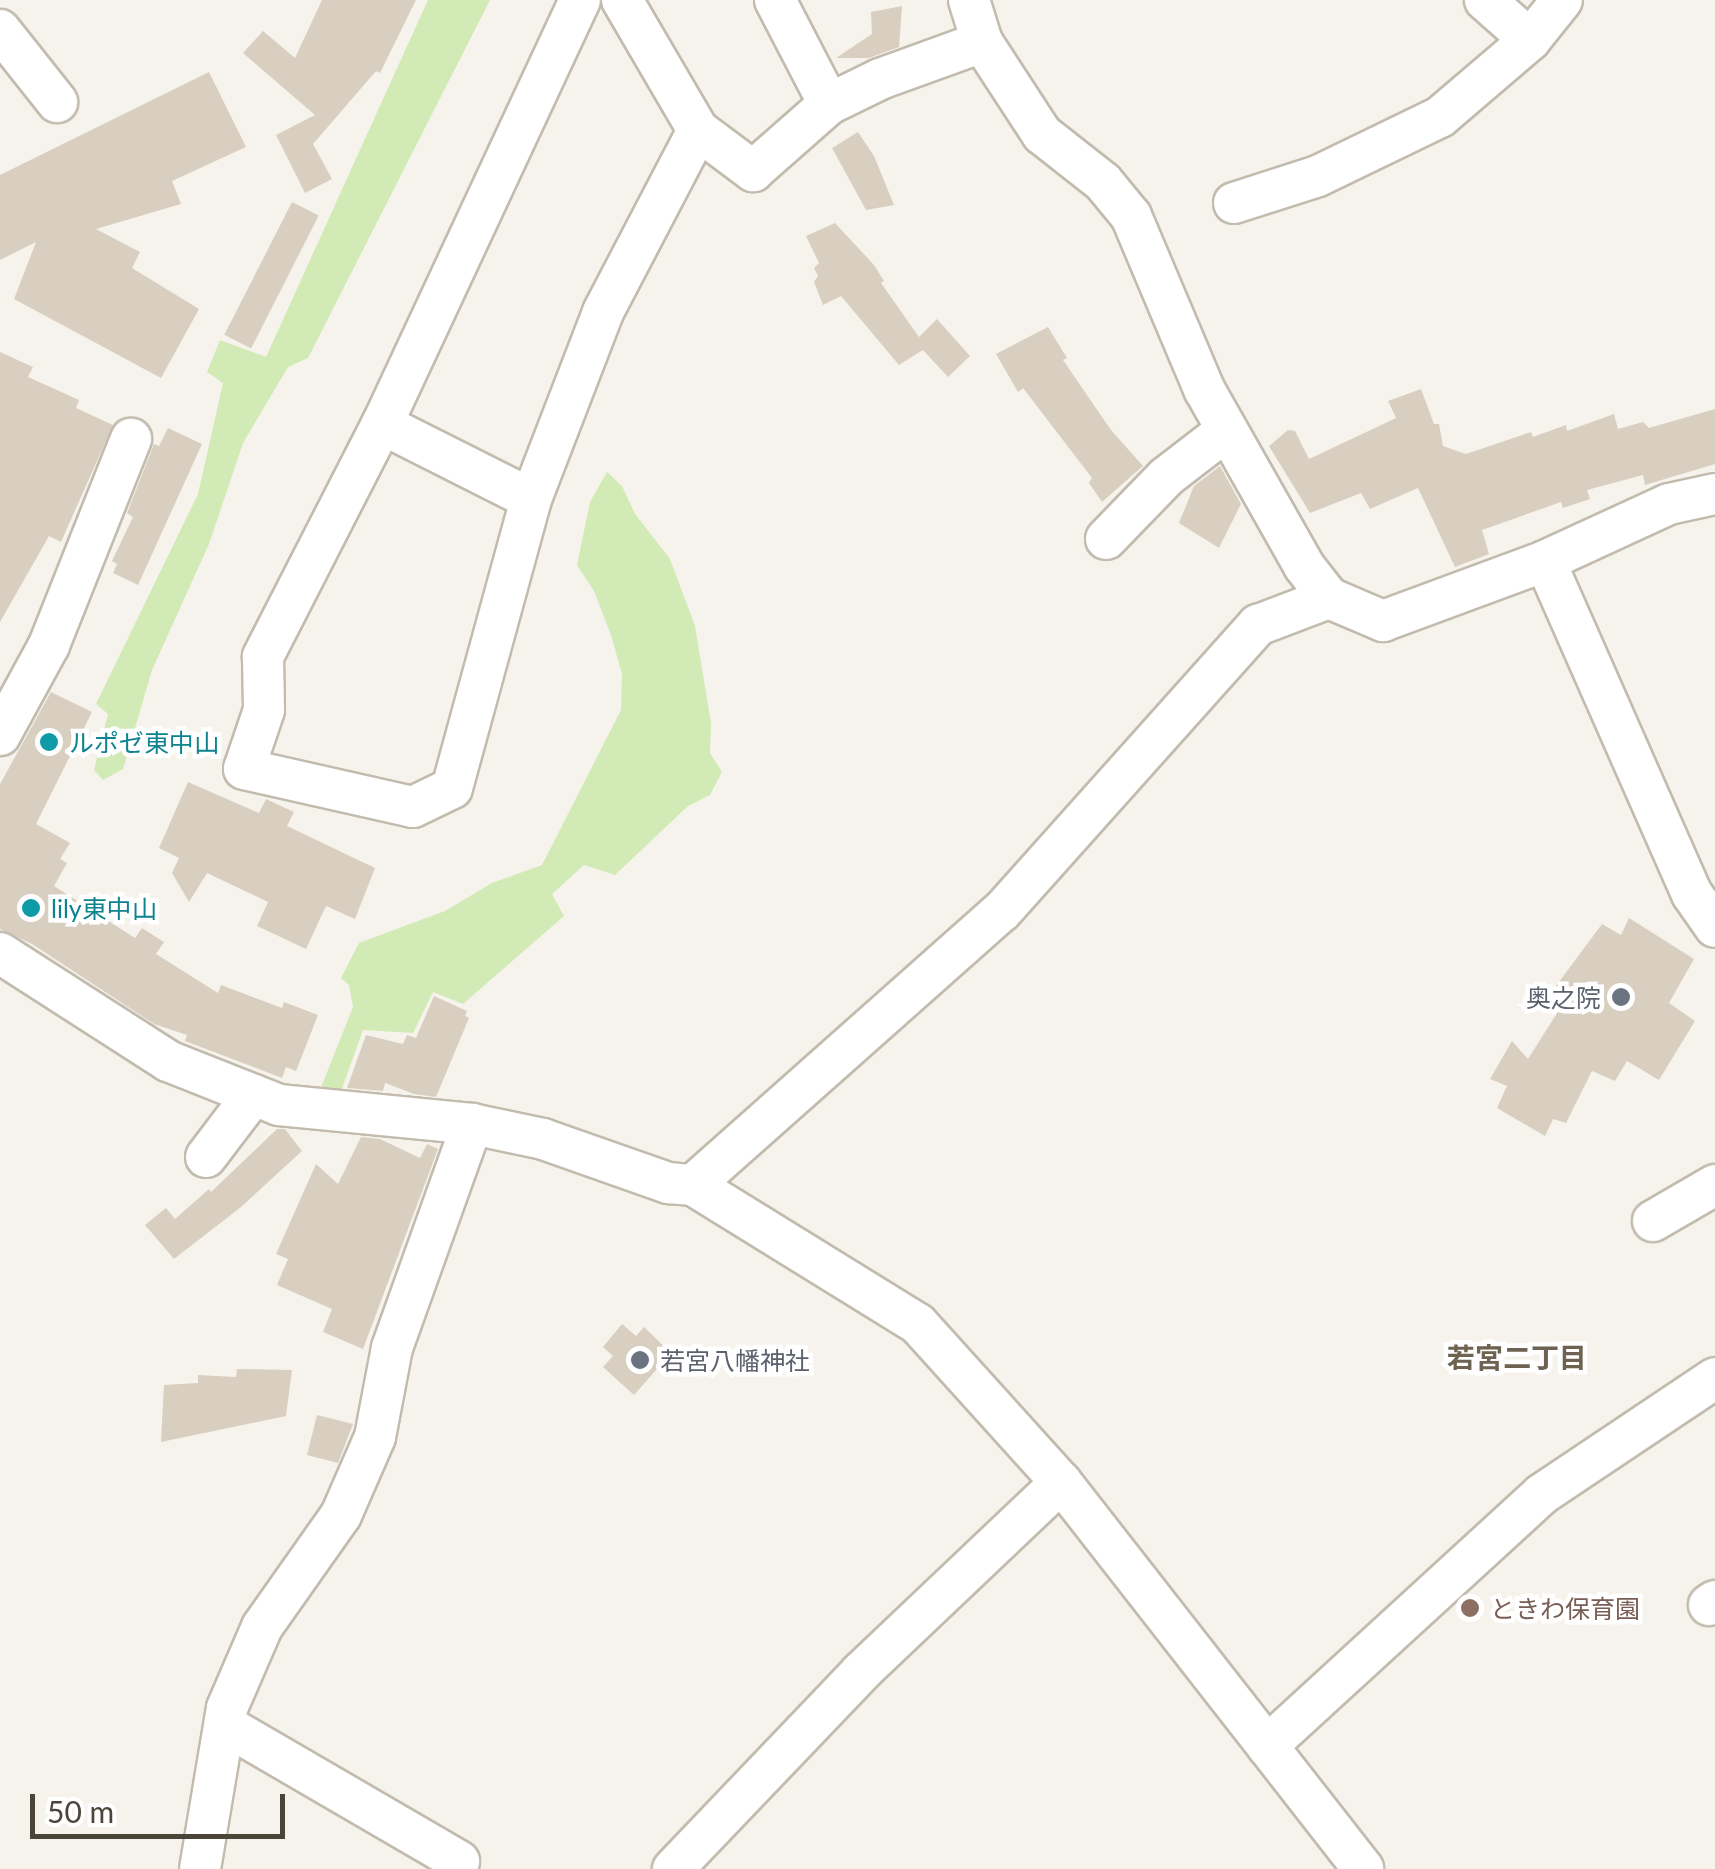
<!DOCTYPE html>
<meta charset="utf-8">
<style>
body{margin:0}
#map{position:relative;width:1715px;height:1869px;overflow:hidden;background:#f6f3ec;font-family:Lato,"Noto Sans JP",sans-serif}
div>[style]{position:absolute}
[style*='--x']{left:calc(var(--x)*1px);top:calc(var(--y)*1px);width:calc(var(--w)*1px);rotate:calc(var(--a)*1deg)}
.green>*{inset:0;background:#d2eab5}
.building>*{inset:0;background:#d8cfc1;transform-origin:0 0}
.roads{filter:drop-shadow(2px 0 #c2bbae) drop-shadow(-2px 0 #c2bbae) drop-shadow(0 2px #c2bbae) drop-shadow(0 -2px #c2bbae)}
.minor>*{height:40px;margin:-20px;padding:0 20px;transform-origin:20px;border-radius:20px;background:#fff}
.dots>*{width:28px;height:28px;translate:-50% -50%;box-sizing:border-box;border:5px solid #fff;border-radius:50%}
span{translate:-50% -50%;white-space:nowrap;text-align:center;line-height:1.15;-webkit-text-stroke:9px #fff;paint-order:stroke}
.culture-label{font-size:25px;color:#0d838f}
.left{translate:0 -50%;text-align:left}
.worship-label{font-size:25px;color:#5b616d}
.right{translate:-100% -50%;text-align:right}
.education-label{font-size:25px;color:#785e54}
.neighbourhood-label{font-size:28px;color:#6e6250;font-weight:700}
.scale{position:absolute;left:30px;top:1794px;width:255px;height:45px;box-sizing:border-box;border:5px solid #4b4439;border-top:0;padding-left:12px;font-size:30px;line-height:35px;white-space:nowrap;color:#4b4439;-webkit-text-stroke:8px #fff;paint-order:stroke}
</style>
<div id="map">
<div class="green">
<div style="clip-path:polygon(428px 0,490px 0,308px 358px,288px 367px,243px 443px,209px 544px,152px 670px,123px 769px,103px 780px,94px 770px,108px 714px,96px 704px,198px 494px,223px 383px,207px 372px,220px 340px,266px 357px)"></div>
<div style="clip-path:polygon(607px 472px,622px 486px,635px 514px,670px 559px,695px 626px,711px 723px,710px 753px,722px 772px,710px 795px,688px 806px,615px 875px,584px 865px,552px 894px,564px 916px,463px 1004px,433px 992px,413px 1033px,363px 1030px,339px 1097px,318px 1095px,353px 1007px,349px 985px,341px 978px,359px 943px,445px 911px,492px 883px,542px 865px,621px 710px,622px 674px,611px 635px,594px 591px,577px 565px,590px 502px)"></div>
</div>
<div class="building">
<div style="clip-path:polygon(322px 0,416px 0,380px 73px,376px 71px,313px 144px,332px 179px,305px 193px,276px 135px,315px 115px,243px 53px,263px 31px,295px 58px)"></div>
<div style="clip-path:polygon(902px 6px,899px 47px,869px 58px,836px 58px,872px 34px,871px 12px)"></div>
<div style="clip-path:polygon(209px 72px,246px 147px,172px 181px,181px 204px,96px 229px,140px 252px,132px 268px,199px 309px,161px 378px,14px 299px,36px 242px,0 260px,0 175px)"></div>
<div style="clip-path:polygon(858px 132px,874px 156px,894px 205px,866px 210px,832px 148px)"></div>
<div style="left:292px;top:202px;width:30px;height:149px;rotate:27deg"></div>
<div style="clip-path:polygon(835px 223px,874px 265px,884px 281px,881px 283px,919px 337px,937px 319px,970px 356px,948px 377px,923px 350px,899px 365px,841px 296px,823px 305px,814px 282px,818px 276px,814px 268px,819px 263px,806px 236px)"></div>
<div style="clip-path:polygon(1048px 327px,1067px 358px,1063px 360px,1111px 430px,1143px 466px,1102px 502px,1089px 483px,1092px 478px,1023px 388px,1018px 392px,996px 354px)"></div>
<div style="clip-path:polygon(0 352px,33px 367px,28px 377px,79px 400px,76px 408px,113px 425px,61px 542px,49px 536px,0 622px)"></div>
<div style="clip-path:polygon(1421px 389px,1434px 424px,1439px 424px,1443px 446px,1466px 454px,1531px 432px,1533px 437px,1566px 425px,1567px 431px,1614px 414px,1618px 429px,1643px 422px,1649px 428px,1715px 409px,1715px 464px,1645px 485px,1643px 475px,1587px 490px,1590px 499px,1563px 508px,1561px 502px,1482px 530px,1489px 554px,1455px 567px,1418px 488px,1370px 509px,1361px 493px,1310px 513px,1269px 446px,1288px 430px,1295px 431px,1309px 459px,1396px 418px,1388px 401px)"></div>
<div style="clip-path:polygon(168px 428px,202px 444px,138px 585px,113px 573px,117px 564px,112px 561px,133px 517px,127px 513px,154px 444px,159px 446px)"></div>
<div style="clip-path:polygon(1220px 466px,1241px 504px,1219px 548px,1179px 523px,1194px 486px)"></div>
<div style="clip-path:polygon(51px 692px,92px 712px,36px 824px,70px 843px,60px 859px,67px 863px,54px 886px,135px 938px,142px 928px,164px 942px,156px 954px,218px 993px,221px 985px,282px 1008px,284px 1002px,318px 1015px,296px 1071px,286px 1067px,282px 1078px,185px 1041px,187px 1035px,154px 1024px,32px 944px,0 929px,0 784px)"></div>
<div style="clip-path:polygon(188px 782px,259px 813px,266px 799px,294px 812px,287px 826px,375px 868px,355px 919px,326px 906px,306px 949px,257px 926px,268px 902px,207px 873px,189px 902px,172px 873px,179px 858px,159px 848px)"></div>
<div style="clip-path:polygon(1629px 918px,1694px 959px,1669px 1003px,1695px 1021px,1659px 1080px,1627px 1061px,1615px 1081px,1592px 1071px,1566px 1123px,1553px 1119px,1545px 1136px,1497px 1108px,1507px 1086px,1490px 1079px,1512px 1041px,1528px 1059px,1559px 1010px,1547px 998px,1602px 924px,1621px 935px)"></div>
<div style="clip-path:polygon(434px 996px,467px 1011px,465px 1016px,469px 1018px,436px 1097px,414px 1094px,385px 1083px,383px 1091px,347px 1088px,366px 1035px,403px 1044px,407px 1035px,416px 1038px)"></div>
<div style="clip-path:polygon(277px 1129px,285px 1129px,302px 1151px,241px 1207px,174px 1259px,145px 1225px,166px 1208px,175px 1219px,209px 1189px,211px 1192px)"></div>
<div style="clip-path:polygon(361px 1137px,380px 1139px,420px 1158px,427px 1144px,438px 1149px,363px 1349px,323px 1332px,332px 1309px,277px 1285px,288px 1259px,276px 1254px,316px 1164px,338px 1184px)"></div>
<div style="clip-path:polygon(622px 1324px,636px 1336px,644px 1327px,671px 1353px,634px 1395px,603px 1367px,613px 1356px,603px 1347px)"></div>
<div style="clip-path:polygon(237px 1369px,292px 1370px,286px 1416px,161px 1442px,164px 1385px,198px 1383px,198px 1375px,236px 1377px)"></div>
<div style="clip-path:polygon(317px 1415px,353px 1424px,338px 1463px,307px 1455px)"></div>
</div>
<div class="roads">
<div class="minor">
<div style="--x:580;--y:0;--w:468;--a:115"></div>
<div style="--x:382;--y:424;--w:262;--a:117.1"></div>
<div style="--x:263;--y:657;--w:53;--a:88.9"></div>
<div style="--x:264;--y:710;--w:62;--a:108.7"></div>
<div style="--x:244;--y:769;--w:173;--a:12.7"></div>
<div style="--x:413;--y:807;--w:43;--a:-26"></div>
<div style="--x:452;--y:788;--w:300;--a:-74.7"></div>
<div style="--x:531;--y:499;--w:200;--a:-68.9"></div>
<div style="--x:603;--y:312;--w:205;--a:-62.4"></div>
<div style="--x:698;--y:130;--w:69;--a:36.7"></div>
<div style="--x:753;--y:171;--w:101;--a:-41.4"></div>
<div style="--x:829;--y:104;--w:57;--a:-26.1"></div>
<div style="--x:880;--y:79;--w:109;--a:-19.9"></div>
<div style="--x:622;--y:0;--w:151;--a:59.7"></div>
<div style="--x:775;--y:0;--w:117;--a:62.6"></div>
<div style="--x:969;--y:0;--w:44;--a:72.8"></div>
<div style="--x:982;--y:42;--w:110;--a:56.9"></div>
<div style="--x:1042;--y:134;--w:78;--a:38.2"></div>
<div style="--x:1103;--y:182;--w:44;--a:50.5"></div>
<div style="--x:1131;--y:216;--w:188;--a:67.1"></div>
<div style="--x:1204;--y:389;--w:203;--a:60.5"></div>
<div style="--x:1304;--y:566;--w:41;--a:52"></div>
<div style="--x:1329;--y:598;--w:59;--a:23.1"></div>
<div style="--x:1383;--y:621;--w:173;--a:-20.3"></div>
<div style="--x:1545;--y:561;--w:136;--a:-24.7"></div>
<div style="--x:1669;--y:504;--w:47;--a:-12.3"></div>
<div style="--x:1485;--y:0;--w:60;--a:41.6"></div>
<div style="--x:0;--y:30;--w:92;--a:51.6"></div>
<div style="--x:1234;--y:203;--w:88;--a:-17.8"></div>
<div style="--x:1318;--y:176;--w:136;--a:-25.8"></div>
<div style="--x:1440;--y:117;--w:118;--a:-40.5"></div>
<div style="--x:1530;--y:40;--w:51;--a:-51.3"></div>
<div style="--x:382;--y:424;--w:167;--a:26.7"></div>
<div style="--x:1106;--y:539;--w:86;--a:-45.9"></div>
<div style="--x:1166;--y:477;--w:77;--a:-37.6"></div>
<div style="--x:1545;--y:561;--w:364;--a:66.2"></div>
<div style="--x:1692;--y:894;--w:40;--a:55.1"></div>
<div style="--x:0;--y:735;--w:102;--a:-61.4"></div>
<div style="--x:49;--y:645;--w:222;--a:-68.3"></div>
<div style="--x:0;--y:953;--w:200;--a:32.7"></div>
<div style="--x:168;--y:1061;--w:119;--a:21.6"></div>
<div style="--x:279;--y:1105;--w:194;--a:5.6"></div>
<div style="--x:472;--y:1124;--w:73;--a:11.9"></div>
<div style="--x:543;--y:1139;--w:133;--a:19.4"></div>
<div style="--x:668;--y:1183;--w:25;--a:5"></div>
<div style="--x:693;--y:1185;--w:264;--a:31.7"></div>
<div style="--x:918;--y:1324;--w:213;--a:47.9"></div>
<div style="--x:1061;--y:1482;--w:491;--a:52"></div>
<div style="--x:206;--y:1157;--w:78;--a:-52.8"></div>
<div style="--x:693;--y:1185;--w:413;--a:-41.6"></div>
<div style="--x:1002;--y:911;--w:384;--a:-48.2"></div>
<div style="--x:1258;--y:625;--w:76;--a:-20.8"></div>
<div style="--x:1653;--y:1221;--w:72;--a:-30.1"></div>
<div style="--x:1709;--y:1605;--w:7;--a:-34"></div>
<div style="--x:225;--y:1725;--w:271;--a:30.2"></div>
<div style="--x:1267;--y:1746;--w:373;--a:-42.5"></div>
<div style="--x:1542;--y:1494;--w:208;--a:-33.8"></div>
<div style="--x:200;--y:1869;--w:163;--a:-80.5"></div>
<div style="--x:227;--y:1708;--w:88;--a:-66.6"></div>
<div style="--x:262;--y:1627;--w:137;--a:-54.8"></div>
<div style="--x:341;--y:1515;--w:85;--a:-66.4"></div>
<div style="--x:375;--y:1437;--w:91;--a:-79.2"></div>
<div style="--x:392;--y:1348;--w:238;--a:-70.3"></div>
<div style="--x:673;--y:1869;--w:271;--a:-46.3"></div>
<div style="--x:860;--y:1673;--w:277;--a:-43.5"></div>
</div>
</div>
<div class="dots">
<div style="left:49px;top:742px;background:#0f9aa8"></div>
<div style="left:31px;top:908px;background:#0f9aa8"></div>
<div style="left:1621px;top:997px;background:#6b7280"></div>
<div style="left:640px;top:1360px;background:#6b7280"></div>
<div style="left:1470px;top:1608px;background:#8d6e63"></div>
</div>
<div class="culture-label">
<span class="left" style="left:69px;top:742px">ルポゼ東中山</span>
<span class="left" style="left:51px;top:908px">lily東中山</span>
</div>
<div class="worship-label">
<span class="right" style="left:1601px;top:997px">奥之院</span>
<span class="left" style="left:660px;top:1360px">若宮八幡神社</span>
</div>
<div class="education-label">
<span class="left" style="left:1490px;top:1608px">ときわ保育園</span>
</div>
<div class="neighbourhood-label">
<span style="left:1517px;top:1357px">若宮二丁目</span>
</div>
<div class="scale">50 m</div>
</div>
